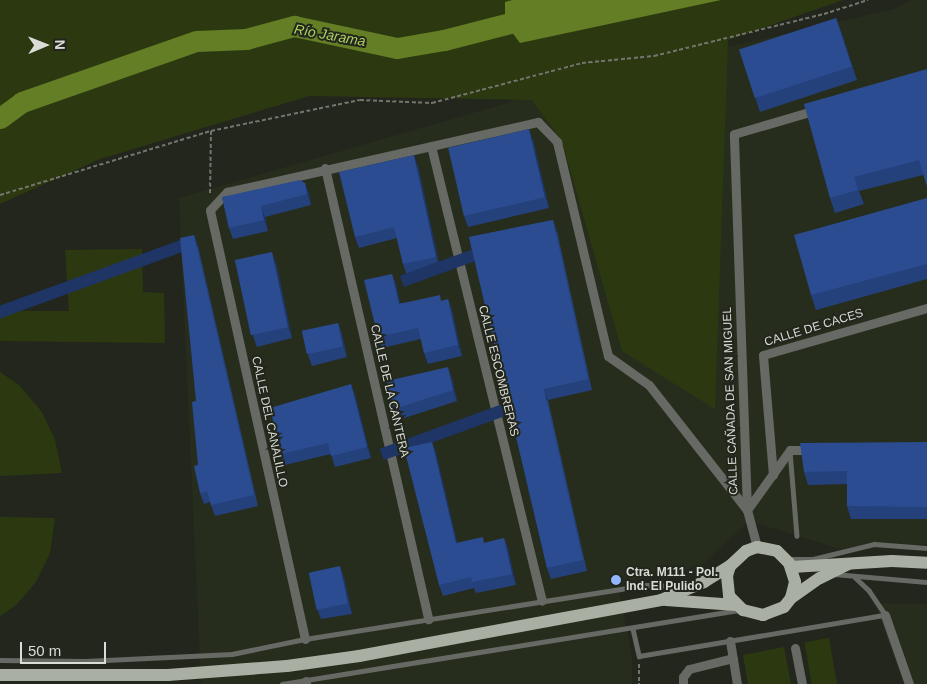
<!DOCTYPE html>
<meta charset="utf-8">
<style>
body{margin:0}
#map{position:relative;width:927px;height:684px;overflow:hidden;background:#22261c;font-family:Helvetica,sans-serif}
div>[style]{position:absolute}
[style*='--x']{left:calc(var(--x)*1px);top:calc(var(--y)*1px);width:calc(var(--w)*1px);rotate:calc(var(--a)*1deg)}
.built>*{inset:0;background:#272d1d}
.green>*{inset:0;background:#2c3910;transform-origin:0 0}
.water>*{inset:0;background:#637e25}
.river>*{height:21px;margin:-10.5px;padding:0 10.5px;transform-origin:10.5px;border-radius:10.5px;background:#637e25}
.path>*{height:2px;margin-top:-1px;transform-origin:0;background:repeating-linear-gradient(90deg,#72756d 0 4px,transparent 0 6.5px)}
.lane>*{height:4.5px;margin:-2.25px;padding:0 2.25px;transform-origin:2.25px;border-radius:2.25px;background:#676964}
.street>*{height:9px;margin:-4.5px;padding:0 4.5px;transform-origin:4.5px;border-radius:4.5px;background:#676964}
.primary>*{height:12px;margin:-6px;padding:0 6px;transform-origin:6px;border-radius:6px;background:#aaafa4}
.wall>*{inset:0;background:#25417c}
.shaded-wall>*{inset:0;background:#1e3565;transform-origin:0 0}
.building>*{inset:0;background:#2b4c90;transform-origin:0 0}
.dots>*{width:14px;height:14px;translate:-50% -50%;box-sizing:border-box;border:2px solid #22261c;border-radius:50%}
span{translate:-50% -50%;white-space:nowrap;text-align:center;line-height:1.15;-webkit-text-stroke:4px #22261c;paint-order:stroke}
.street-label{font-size:12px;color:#dadcd6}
.poi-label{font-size:12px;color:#dadcd6;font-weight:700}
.left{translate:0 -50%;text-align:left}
.water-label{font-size:14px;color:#aed361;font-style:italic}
.north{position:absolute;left:20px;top:20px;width:50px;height:50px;-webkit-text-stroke:4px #22261c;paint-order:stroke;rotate:89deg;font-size:14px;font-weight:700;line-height:20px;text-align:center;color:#dadcd6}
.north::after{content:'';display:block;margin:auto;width:18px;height:22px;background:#dadcd6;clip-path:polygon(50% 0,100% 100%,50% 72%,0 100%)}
.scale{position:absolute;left:20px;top:642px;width:86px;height:22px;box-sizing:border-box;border:2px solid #dadcd6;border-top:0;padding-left:6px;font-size:15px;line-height:18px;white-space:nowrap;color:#dadcd6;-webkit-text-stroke:4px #22261c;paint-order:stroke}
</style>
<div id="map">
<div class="built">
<div style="clip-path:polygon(911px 0,927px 0,927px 544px,847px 551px,749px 521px,702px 565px,618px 585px,632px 656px,632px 684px,201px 684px,179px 198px,511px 102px,524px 79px,637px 68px,894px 9px)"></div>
<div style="clip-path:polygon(874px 603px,927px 604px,927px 684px,904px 684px)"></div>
</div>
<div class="green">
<div style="clip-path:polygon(0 0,843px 0,728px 40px,715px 409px,622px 351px,562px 141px,532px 100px,309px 96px,100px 159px,0 204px)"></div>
<div style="clip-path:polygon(142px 249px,143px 292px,164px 293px,165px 343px,0 341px,0 311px,69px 311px,65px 250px)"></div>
<div style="clip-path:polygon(0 372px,19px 385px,42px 412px,55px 440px,62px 473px,0 476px)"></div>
<div style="clip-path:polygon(0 517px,55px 518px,50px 553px,36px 582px,16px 605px,0 616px)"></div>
<div style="left:829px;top:638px;width:47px;height:25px;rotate:80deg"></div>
<div style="clip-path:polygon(784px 647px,791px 684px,748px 684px,743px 655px)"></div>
</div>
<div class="water">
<div style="clip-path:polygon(512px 0,721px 0,520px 43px,505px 23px,505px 2px)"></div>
</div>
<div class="river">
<div style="--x:0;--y:118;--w:27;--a:-36"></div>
<div style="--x:22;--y:102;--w:184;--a:-19.3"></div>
<div style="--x:196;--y:41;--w:50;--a:-2.3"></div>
<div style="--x:246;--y:39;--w:50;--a:-15.2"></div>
<div style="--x:294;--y:26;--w:105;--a:12.1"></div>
<div style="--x:397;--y:48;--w:48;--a:-9.7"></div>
<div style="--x:444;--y:40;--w:92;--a:-14.5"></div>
</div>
<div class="path">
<div style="--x:210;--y:193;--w:62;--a:-89.1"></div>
<div style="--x:0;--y:195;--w:220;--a:-16.9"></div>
<div style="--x:211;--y:131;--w:152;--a:-11.8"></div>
<div style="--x:360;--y:100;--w:72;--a:2.4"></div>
<div style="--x:432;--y:103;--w:155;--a:-14.9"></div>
<div style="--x:582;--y:63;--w:72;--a:-5.6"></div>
<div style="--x:654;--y:56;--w:175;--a:-13.9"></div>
<div style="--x:824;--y:14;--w:46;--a:-17.7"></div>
<div style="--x:639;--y:664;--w:20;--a:90"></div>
</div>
<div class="lane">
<div style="--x:790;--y:451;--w:85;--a:85.3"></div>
<div style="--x:788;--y:559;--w:25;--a:0"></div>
<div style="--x:813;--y:559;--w:63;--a:-13.8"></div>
<div style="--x:874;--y:544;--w:53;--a:4.3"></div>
<div style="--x:834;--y:574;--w:93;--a:4.9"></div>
<div style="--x:633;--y:629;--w:28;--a:77"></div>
<div style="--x:639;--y:656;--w:249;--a:-9.5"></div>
<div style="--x:885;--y:615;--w:29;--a:-124"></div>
<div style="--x:869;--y:591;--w:19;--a:-137"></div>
<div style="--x:0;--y:660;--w:85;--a:0.7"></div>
<div style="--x:85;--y:661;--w:147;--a:-2.7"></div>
<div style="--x:232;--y:654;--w:75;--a:-11.6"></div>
<div style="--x:305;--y:639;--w:345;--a:-9"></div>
<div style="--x:646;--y:585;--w:37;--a:2"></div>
<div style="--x:282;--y:684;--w:464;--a:-9.2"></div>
</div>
<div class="street">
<div style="--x:431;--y:146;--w:468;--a:76.3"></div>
<div style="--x:325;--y:168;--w:463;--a:77.1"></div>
<div style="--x:773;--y:475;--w:120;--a:-94.8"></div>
<div style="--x:763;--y:355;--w:171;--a:-16"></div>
<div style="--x:757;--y:547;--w:38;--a:-105"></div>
<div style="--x:747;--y:510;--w:74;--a:-54.4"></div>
<div style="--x:790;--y:450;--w:22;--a:0"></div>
<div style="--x:885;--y:615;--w:73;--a:70.8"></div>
<div style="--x:305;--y:639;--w:439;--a:-102.5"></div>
<div style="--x:210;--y:210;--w:25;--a:-47"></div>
<div style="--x:227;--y:192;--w:319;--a:-12.7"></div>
<div style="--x:538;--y:122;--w:28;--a:46"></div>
<div style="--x:557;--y:142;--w:220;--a:76.6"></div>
<div style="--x:608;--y:356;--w:50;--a:35.3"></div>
<div style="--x:649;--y:385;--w:159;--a:51.9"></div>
<div style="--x:747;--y:510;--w:376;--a:-92"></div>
<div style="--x:734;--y:134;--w:85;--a:-16.3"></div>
<div style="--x:730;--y:641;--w:44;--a:80.8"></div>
<div style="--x:795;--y:648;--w:37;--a:79"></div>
<div style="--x:306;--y:681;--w:3;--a:90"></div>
<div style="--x:683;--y:684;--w:7;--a:-90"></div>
<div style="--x:683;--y:677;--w:10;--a:-53"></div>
<div style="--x:689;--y:669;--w:45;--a:-14"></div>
</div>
<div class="primary">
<div style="--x:730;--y:566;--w:10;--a:107"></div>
<div style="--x:727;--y:576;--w:20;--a:84"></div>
<div style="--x:729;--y:596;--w:20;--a:45"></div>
<div style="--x:743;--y:610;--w:21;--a:14"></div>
<div style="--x:763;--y:615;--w:22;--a:-21"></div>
<div style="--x:784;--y:607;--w:11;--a:-52"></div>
<div style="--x:791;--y:598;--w:35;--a:-35"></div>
<div style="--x:820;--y:578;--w:32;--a:-26"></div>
<div style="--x:792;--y:567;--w:100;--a:-3.4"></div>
<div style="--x:892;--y:561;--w:35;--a:3"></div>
<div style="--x:666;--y:600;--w:70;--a:4.1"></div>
<div style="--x:0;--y:675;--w:168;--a:0"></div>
<div style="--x:168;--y:675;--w:119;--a:-4.3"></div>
<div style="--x:287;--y:666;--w:73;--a:-7.9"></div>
<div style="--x:359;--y:656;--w:307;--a:-10.5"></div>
<div style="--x:661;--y:600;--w:47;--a:-22.7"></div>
<div style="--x:704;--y:582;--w:31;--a:-32"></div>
<div style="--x:730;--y:566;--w:22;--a:-43"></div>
<div style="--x:746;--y:551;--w:12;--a:-20"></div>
<div style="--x:757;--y:547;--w:20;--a:11"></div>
<div style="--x:777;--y:551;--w:17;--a:45"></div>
<div style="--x:789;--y:563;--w:20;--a:72"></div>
<div style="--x:795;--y:582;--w:16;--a:104"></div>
</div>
<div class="wall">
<div style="clip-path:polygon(836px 18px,857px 80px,760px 112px,755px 97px)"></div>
<div style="clip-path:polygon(927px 69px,923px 175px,859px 191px,864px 204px,835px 213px,830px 198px)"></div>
<div style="clip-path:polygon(533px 140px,549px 208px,468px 227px,464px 216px)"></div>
<div style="clip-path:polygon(418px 166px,440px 268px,407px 275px,403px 264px,397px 238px,359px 248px,355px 237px)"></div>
<div style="clip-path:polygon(305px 183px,309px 194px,311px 205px,265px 217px,268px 231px,233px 239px,229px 228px,222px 197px)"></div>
<div style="clip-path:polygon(927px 198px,927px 279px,816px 310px,811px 295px)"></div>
<div style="clip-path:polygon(553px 220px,557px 231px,592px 390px,548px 400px,587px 571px,551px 579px,547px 568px,469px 237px)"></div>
<div style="clip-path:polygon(194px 235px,198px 246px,258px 506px,215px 516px,210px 502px,204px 504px,200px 493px,198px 465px)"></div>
<div style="clip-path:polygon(276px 263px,292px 338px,257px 347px,253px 336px)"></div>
<div style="clip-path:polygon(392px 274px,396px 285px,400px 303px,442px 301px,448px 299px,452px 310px,462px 356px,428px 364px,424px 353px,421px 339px,382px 348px,378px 337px)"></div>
<div style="clip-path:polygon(338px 323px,342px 334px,347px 357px,312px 366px,308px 355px)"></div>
<div style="clip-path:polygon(452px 378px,457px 401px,398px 420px,394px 409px)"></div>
<div style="clip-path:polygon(351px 384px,355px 395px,371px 458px,335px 467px,331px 454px,285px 465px,281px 454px)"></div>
<div style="clip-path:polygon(432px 442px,436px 453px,457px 543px,485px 543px,504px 538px,508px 549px,516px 585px,476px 593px,474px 588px,443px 596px,439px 585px)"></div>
<div style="clip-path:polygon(927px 442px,927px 519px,851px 519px,847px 506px,847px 484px,808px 485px,804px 472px)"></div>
<div style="clip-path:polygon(344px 577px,352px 614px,321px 619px,317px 608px)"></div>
</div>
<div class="shaded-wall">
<div style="clip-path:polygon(836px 18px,842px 33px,857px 80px,852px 66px)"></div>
<div style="clip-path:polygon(529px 129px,533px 140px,549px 208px,545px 197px)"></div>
<div style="clip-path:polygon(414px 155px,418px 166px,440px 268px,436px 257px)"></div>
<div style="clip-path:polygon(305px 183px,309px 194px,311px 205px,307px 194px)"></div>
<div style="clip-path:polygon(261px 206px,265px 217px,268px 231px,264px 220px)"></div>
<div style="left:553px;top:220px;width:12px;height:163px;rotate:70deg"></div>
<div style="left:194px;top:235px;width:12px;height:267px;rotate:70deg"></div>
<div style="clip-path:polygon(272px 252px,276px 263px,292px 338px,288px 327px)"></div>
<div style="clip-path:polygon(392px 274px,396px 285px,403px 315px,399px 304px)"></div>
<div style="clip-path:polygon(448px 299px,452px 310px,462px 356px,458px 345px)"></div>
<div style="clip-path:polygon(338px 323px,342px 334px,347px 357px,343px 346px)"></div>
<div style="clip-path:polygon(448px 367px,452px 378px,457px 401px,453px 390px)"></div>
<div style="clip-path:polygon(351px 384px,355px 395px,371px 458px,367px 447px)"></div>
<div style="left:544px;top:389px;width:12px;height:175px;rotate:70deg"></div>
<div style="clip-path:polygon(432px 442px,436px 453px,460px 554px,456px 543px)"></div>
<div style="clip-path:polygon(504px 538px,508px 549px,516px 585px,512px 574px)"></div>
<div style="clip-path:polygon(340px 566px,344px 577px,352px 614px,348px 603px)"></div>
</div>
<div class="building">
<div style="left:836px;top:18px;width:51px;height:102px;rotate:72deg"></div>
<div style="clip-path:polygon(927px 69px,927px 187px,919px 160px,854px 177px,858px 190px,830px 198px,804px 104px)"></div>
<div style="left:529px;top:129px;width:70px;height:83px;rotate:77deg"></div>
<div style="clip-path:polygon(414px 155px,436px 257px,403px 264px,394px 227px,355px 237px,339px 172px)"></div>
<div style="clip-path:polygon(300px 180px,305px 183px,307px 194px,261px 206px,264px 220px,229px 228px,222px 197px)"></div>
<div style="clip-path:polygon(927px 198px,927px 264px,811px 295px,794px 235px)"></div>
<div style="clip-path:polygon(553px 220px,588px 379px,544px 389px,583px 560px,547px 568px,469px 237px)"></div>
<div style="clip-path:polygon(194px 235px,254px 495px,211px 505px,207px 491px,200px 493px,194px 466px,198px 465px,192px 402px,196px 401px,180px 238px)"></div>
<div style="left:272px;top:252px;width:77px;height:38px;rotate:78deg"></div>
<div style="clip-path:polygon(392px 274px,399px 304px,440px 295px,441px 301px,448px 299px,458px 345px,424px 353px,418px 328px,378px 337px,364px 280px)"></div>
<div style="left:338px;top:323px;width:24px;height:37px;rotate:78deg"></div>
<div style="clip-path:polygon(448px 367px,453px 390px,394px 409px,387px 381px)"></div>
<div style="clip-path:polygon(351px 384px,367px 447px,331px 456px,328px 443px,281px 454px,270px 408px)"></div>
<div style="clip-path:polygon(432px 442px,456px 543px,483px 537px,484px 543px,504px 538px,512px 574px,472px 582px,471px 577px,439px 585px,404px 448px)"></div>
<div style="clip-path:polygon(927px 442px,927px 507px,847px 506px,847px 471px,804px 472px,800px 443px)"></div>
<div style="left:340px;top:566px;width:38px;height:32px;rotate:78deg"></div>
</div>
<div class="dots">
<div style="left:616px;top:580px;background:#92b7fd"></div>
</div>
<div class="street-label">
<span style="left:814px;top:328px;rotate:-17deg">CALLE DE CACES</span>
<span style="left:498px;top:371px;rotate:76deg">CALLE ESCOMBRERAS</span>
<span style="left:389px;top:391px;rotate:77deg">CALLE DE LA CANTERA</span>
<span style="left:731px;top:401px;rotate:-92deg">CALLE CAÑADA DE SAN MIGUEL</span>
<span style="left:269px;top:422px;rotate:78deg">CALLE DEL CANALILLO</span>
</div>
<div class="poi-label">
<span class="left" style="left:626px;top:580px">Ctra. M111 - Pol.<br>Ind. El Pulido</span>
</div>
<div class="water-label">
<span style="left:330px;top:35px;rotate:10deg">Río Jarama</span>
</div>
<div class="north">N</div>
<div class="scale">50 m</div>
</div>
